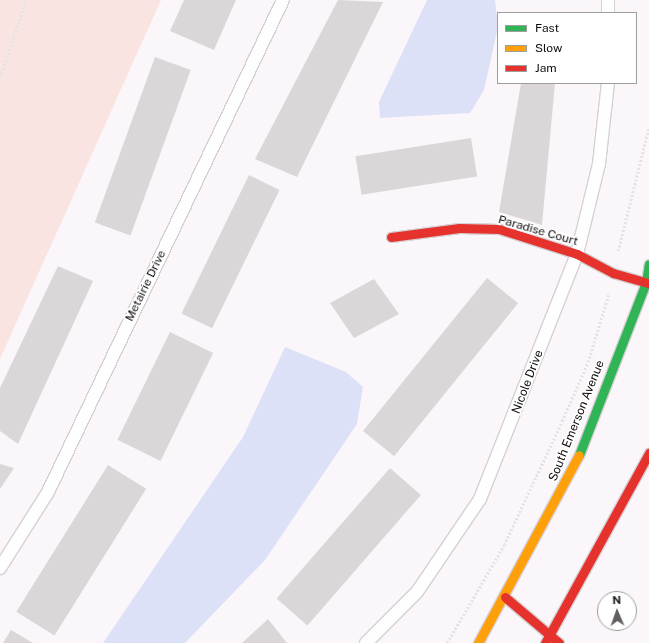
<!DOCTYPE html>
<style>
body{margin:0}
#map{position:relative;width:649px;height:643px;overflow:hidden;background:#fbf6fa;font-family:"Public Sans",sans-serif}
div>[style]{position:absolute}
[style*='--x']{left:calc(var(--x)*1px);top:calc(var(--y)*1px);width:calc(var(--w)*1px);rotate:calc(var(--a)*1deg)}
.green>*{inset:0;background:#fae4e1}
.water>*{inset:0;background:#dde1f7}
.building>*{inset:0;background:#dbd7d9;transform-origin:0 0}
.path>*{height:2.5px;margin-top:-1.25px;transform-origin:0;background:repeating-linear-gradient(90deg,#e4e2e4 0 2px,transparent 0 4px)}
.roads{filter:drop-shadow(1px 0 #d5d1d4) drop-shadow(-1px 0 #d5d1d4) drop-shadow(0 1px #d5d1d4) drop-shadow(0 -1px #d5d1d4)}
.lane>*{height:12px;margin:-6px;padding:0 6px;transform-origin:6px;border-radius:6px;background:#fefefe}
.fast>*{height:9px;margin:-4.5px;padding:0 4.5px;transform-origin:4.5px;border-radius:4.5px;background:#30b455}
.slow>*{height:9px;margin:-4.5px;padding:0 4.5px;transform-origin:4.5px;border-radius:4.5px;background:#ff9f0a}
.jam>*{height:9px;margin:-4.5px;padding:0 4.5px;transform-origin:4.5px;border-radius:4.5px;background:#e5322d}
span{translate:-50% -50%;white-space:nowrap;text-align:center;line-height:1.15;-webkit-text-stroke:3.5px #fff;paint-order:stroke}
.street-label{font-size:12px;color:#0f0c0e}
.legend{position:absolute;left:497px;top:12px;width:140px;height:72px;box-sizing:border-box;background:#fff;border:1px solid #9f9e9f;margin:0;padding:5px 7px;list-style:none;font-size:12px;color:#0f0c0e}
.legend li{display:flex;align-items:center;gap:8px;height:20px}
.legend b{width:20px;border:1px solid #9f9e9f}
.north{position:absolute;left:597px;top:591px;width:40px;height:40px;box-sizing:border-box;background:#fff;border:1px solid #9f9e9f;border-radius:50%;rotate:358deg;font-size:11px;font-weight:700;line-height:16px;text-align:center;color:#0f0c0e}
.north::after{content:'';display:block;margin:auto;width:14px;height:18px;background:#625e61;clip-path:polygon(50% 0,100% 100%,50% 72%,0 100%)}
</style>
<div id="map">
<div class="green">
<div style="clip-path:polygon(0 0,161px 0,0 359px)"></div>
</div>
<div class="water">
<div style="clip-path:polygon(427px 0,495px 0,498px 27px,484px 90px,470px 113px,380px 118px,379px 102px)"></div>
<div style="clip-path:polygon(285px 347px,346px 372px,363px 387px,357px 424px,265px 560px,185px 643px,103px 643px,243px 437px)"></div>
</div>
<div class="building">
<div style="clip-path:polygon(184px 0,236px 0,214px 50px,170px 31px)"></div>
<div style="clip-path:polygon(338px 0,383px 2px,297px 177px,255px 159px)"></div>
<div style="left:155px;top:57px;width:38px;height:176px;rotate:20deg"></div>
<div style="clip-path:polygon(521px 83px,555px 83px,542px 225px,499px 212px)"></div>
<div style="left:471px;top:138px;width:39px;height:117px;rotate:81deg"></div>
<div style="left:249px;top:175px;width:34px;height:154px;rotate:26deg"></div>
<div style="clip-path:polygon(58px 266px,93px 281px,18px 444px,0 431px,0 388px)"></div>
<div style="left:487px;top:278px;width:40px;height:197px;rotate:39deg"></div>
<div style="clip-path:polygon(374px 279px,399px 314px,354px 338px,330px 303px)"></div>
<div style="left:170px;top:332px;width:48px;height:120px;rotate:26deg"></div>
<div style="clip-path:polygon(0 464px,14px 468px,0 489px)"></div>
<div style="left:108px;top:465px;width:45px;height:173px;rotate:32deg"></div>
<div style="left:390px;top:468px;width:41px;height:173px;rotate:41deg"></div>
<div style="clip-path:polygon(268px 619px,287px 643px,242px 643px)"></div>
<div style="clip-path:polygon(11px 630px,33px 643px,3px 643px)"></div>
</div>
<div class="path">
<div style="--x:0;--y:77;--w:81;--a:-71.3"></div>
<div style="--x:618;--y:251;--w:128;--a:-76"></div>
<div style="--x:447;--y:643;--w:113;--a:-59.8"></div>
<div style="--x:504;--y:545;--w:137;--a:-64.9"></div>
<div style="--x:562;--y:421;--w:64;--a:-66.2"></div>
<div style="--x:588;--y:362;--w:72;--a:-73.1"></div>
</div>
<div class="roads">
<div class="lane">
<div style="--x:608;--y:0;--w:13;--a:90"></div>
<div style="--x:0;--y:568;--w:90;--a:-57.7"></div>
<div style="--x:48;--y:492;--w:545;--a:-64.47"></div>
<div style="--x:366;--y:643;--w:72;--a:-45"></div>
<div style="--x:417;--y:592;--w:112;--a:-55.9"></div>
<div style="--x:480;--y:499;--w:264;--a:-68.4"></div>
<div style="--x:577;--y:254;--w:93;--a:-76.3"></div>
<div style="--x:599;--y:164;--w:81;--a:-83.7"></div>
</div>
<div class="fast">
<div style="--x:579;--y:455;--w:186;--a:-68.8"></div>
<div style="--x:646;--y:282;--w:18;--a:-81"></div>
</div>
<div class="slow">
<div style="--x:478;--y:643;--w:213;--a:-61.8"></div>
</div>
<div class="jam">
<div style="--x:391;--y:237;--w:69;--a:-7.5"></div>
<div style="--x:459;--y:228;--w:40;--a:1.4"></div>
<div style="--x:499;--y:229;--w:82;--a:17.8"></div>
<div style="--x:577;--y:254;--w:41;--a:27.8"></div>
<div style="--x:613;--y:273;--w:37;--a:16"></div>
<div style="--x:505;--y:597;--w:71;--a:40.4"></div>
<div style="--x:545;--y:643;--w:217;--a:-61.3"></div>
</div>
</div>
<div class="street-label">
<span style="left:538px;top:231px;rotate:16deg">Paradise Court</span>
<span style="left:146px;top:286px;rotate:-64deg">Metairie Drive</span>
<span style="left:528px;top:382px;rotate:-69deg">Nicole Drive</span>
<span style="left:577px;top:421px;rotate:-68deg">South Emerson Avenue</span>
</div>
<ul class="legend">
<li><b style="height:5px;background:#30b455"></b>Fast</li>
<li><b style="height:5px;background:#ff9f0a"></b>Slow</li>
<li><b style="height:5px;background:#e5322d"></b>Jam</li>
</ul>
<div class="north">N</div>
</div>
